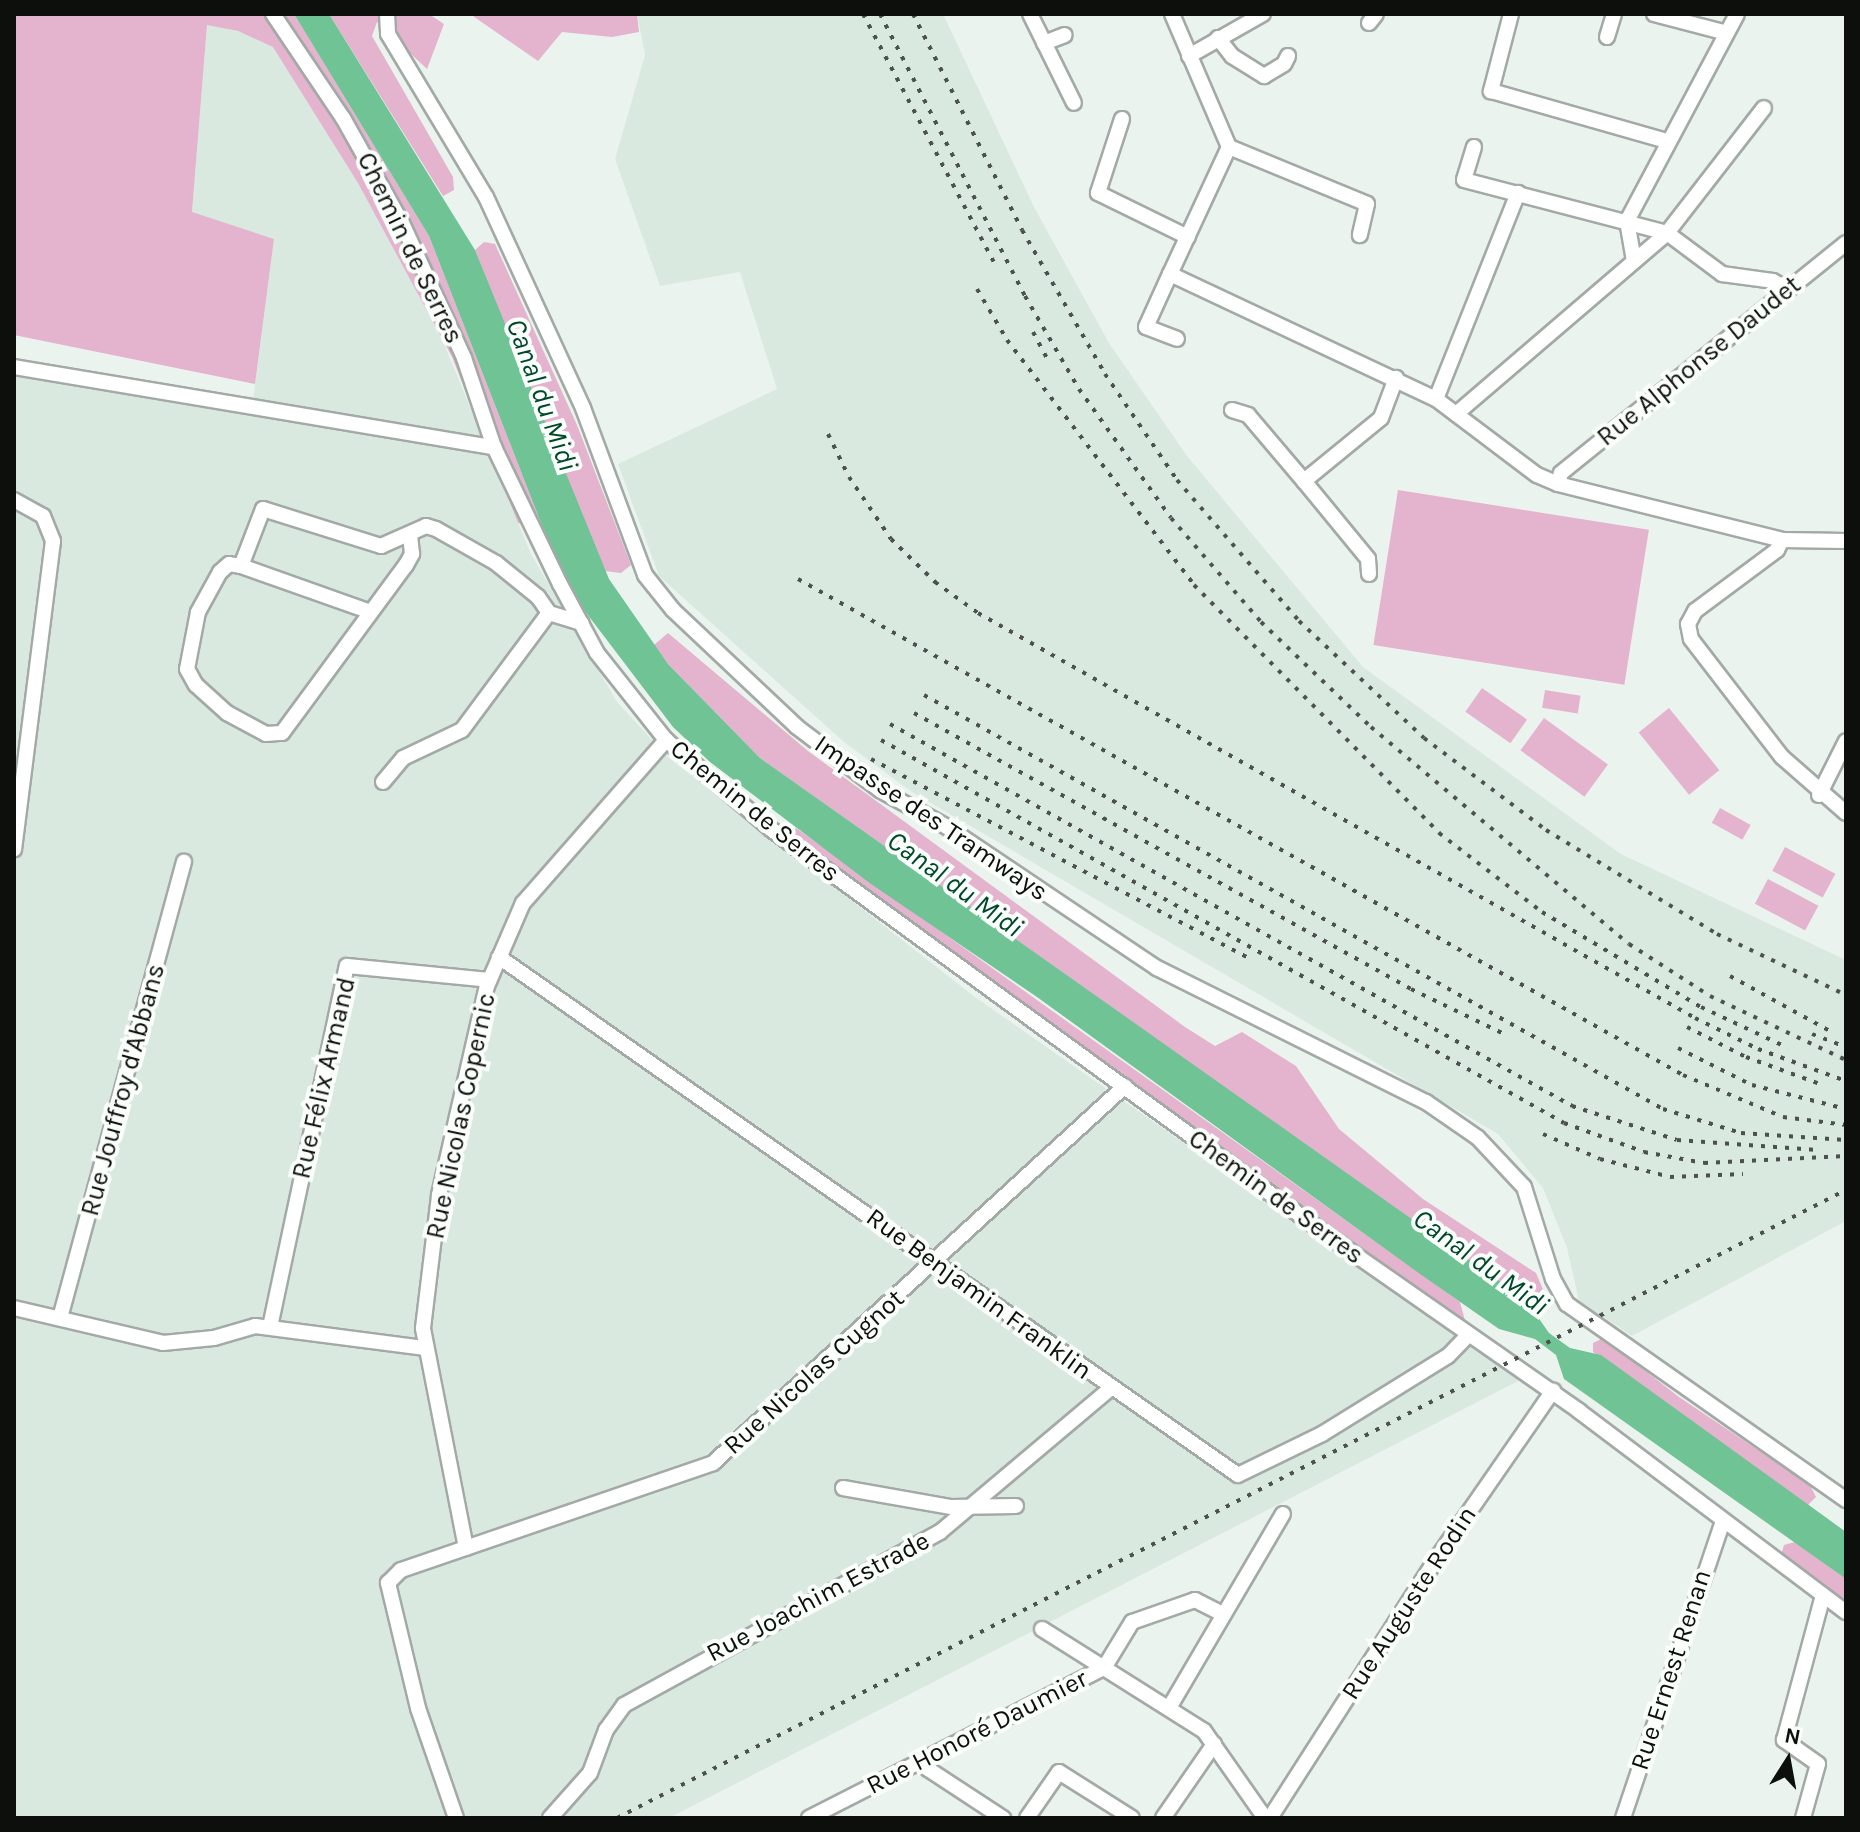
<!DOCTYPE html>
<meta charset="utf-8">
<style>
body{margin:0}
#map{position:relative;width:1860px;height:1832px;overflow:hidden;background:#ebf3ee;font-family:Karla,sans-serif}
div>[style]{position:absolute}
[style*='--x']{left:calc(var(--x)*1px);top:calc(var(--y)*1px);width:calc(var(--w)*1px);rotate:calc(var(--a)*1deg)}
.built>*{inset:0;background:#dae9e0}
.green>*{inset:0;background:#e4b3ce;transform-origin:0 0}
.water>*{inset:0;background:#70c395}
.roads{filter:drop-shadow(2px 0 #a3aaa6) drop-shadow(-2px 0 #a3aaa6) drop-shadow(0 2px #a3aaa6) drop-shadow(0 -2px #a3aaa6)}
.minor>*{height:14px;margin:-7px;padding:0 7px;transform-origin:7px;border-radius:7px;background:#fff}
.rail>*{height:4px;margin-top:-2px;transform-origin:0;background:repeating-linear-gradient(90deg,#4d514e 0 4px,transparent 0 12px)}
span{translate:-50% -50%;white-space:nowrap;text-align:center;line-height:1.15;-webkit-text-stroke:8px #fafffc;paint-order:stroke}
.street-label{font-size:26px;color:#0d0f0d}
.water-label{font-size:28px;color:#01482b;font-style:italic}
.frame{position:absolute;inset:0;border:16px solid #0d0f0d;pointer-events:none}
.north{position:absolute;left:1748px;top:1720px;width:80px;height:80px;-webkit-text-stroke:6px #fafffc;paint-order:stroke;rotate:11deg;font-size:22px;font-weight:700;line-height:32px;text-align:center;color:#0d0f0d}
.north::after{content:'';display:block;margin:auto;width:28px;height:36px;background:#0d0f0d;clip-path:polygon(50% 0,100% 100%,50% 72%,0 100%)}
</style>
<div id="map">
<div class="built">
<div style="clip-path:polygon(637px 14px,943px 14px,1034px 207px,1109px 343px,1187px 456px,1363px 667px,1621px 854px,1846px 960px,1846px 1221px,1632px 1336px,1579px 1301px,1567px 1248px,1543px 1188px,1498px 1134px,912px 792px,844px 742px,659px 576px,618px 464px,777px 389px,740px 272px,660px 286px,615px 159px,645px 55px)"></div>
<div style="clip-path:polygon(207px 24px,279px 41px,394px 223px,531px 554px,617px 702px,668px 757px,975px 997px,1522px 1379px,669px 1818px,14px 1818px,14px 376px,251px 416px,274px 239px,192px 213px)"></div>
</div>
<div class="green">
<div style="clip-path:polygon(14px 14px,294px 14px,429px 236px,543px 528px,518px 523px,452px 357px,358px 183px,273px 47px,238px 31px,207px 25px,192px 212px,274px 239px,255px 384px,14px 335px)"></div>
<div style="clip-path:polygon(329px 14px,429px 14px,444px 24px,427px 69px,377px 22px,372px 36px,453px 177px,454px 190px,443px 196px)"></div>
<div style="clip-path:polygon(470px 14px,637px 14px,639px 32px,612px 37px,562px 32px,538px 61px)"></div>
<div style="clip-path:polygon(484px 242px,495px 244px,577px 425px,631px 565px,621px 573px,605px 571px,569px 490px,475px 250px)"></div>
<div style="left:1398px;top:490px;width:254px;height:157px;rotate:9deg"></div>
<div style="clip-path:polygon(668px 633px,808px 751px,1185px 1027px,1215px 1046px,1242px 1032px,1296px 1066px,1339px 1129px,1423px 1199px,1536px 1273px,1548px 1301px,1534px 1307px,760px 758px,668px 664px,654px 645px)"></div>
<div style="left:1482px;top:688px;width:55px;height:29px;rotate:35deg"></div>
<div style="left:1545px;top:690px;width:36px;height:18px;rotate:9deg"></div>
<div style="left:1669px;top:708px;width:80px;height:39px;rotate:51deg"></div>
<div style="left:1544px;top:718px;width:79px;height:40px;rotate:36deg"></div>
<div style="left:1720px;top:808px;width:35px;height:17px;rotate:29deg"></div>
<div style="clip-path:polygon(796px 828px,1460px 1302px,1467px 1328px,797px 843px,790px 833px)"></div>
<div style="left:1785px;top:847px;width:57px;height:27px;rotate:28deg"></div>
<div style="left:1768px;top:879px;width:57px;height:28px;rotate:28deg"></div>
<div style="clip-path:polygon(1603px 1338px,1679px 1397px,1810px 1485px,1816px 1497px,1808px 1505px,1593px 1352px,1593px 1343px)"></div>
<div style="clip-path:polygon(1795px 1542px,1846px 1579px,1846px 1607px,1781px 1555px,1784px 1545px)"></div>
</div>
<div class="water">
<div style="clip-path:polygon(294px 14px,329px 14px,475px 250px,609px 579px,668px 664px,760px 758px,1526px 1300px,1549px 1333px,1570px 1348px,1601px 1355px,1846px 1532px,1846px 1579px,1564px 1379px,1556px 1355px,1535px 1339px,1499px 1329px,1420px 1274px,1037px 997px,871px 884px,710px 762px,673px 727px,578px 602px,543px 528px,429px 236px)"></div>
</div>
<div class="roads">
<div class="minor">
<div style="--x:273;--y:14;--w:125;--a:56.1"></div>
<div style="--x:343;--y:118;--w:120;--a:60.7"></div>
<div style="--x:402;--y:223;--w:149;--a:65.3"></div>
<div style="--x:464;--y:358;--w:94;--a:71.4"></div>
<div style="--x:494;--y:447;--w:152;--a:64.3"></div>
<div style="--x:560;--y:584;--w:78;--a:61.8"></div>
<div style="--x:597;--y:653;--w:111;--a:51.6"></div>
<div style="--x:666;--y:740;--w:139;--a:40.3"></div>
<div style="--x:772;--y:830;--w:691;--a:36.11"></div>
<div style="--x:1330;--y:1237;--w:304;--a:34.9"></div>
<div style="--x:1579;--y:1411;--w:334;--a:37"></div>
<div style="--x:387;--y:14;--w:20;--a:87"></div>
<div style="--x:388;--y:34;--w:190;--a:59"></div>
<div style="--x:486;--y:197;--w:232;--a:65.3"></div>
<div style="--x:583;--y:408;--w:178;--a:69.6"></div>
<div style="--x:645;--y:575;--w:45;--a:51.3"></div>
<div style="--x:673;--y:610;--w:170;--a:43.3"></div>
<div style="--x:797;--y:727;--w:104;--a:37.2"></div>
<div style="--x:880;--y:790;--w:77;--a:28.9"></div>
<div style="--x:947;--y:827;--w:253;--a:33.9"></div>
<div style="--x:1157;--y:968;--w:301;--a:26.5"></div>
<div style="--x:1426;--y:1102;--w:63;--a:34.7"></div>
<div style="--x:1478;--y:1138;--w:67;--a:46.8"></div>
<div style="--x:1524;--y:1187;--w:96;--a:72.5"></div>
<div style="--x:1553;--y:1279;--w:29;--a:61"></div>
<div style="--x:1567;--y:1304;--w:341;--a:35.1"></div>
<div style="--x:1030;--y:14;--w:99;--a:63.7"></div>
<div style="--x:1172;--y:14;--w:145;--a:66.8"></div>
<div style="--x:1229;--y:147;--w:140;--a:114.9"></div>
<div style="--x:1170;--y:274;--w:294;--a:25.2"></div>
<div style="--x:1436;--y:399;--w:126;--a:37"></div>
<div style="--x:1537;--y:475;--w:23;--a:23"></div>
<div style="--x:1558;--y:484;--w:231;--a:14"></div>
<div style="--x:1782;--y:540;--w:64;--a:0.9"></div>
<div style="--x:1511;--y:14;--w:80;--a:104.6"></div>
<div style="--x:1491;--y:91;--w:183;--a:15.9"></div>
<div style="--x:1654;--y:14;--w:71;--a:14.6"></div>
<div style="--x:1369;--y:23;--w:11;--a:-52"></div>
<div style="--x:1607;--y:37;--w:24;--a:-73"></div>
<div style="--x:1218;--y:38;--w:23;--a:52"></div>
<div style="--x:1232;--y:56;--w:38;--a:32"></div>
<div style="--x:1264;--y:76;--w:23;--a:-31"></div>
<div style="--x:1284;--y:64;--w:9;--a:-63"></div>
<div style="--x:1044;--y:43;--w:22;--a:-21"></div>
<div style="--x:1189;--y:56;--w:85;--a:-29.6"></div>
<div style="--x:1122;--y:119;--w:78;--a:108"></div>
<div style="--x:1098;--y:193;--w:100;--a:26.1"></div>
<div style="--x:1229;--y:147;--w:149;--a:22.4"></div>
<div style="--x:1367;--y:204;--w:32;--a:103"></div>
<div style="--x:1474;--y:147;--w:34;--a:107"></div>
<div style="--x:1464;--y:180;--w:210;--a:14.6"></div>
<div style="--x:1667;--y:233;--w:69;--a:36.7"></div>
<div style="--x:1722;--y:274;--w:51;--a:7.8"></div>
<div style="--x:1773;--y:281;--w:16;--a:30"></div>
<div style="--x:1634;--y:261;--w:41;--a:-99.9"></div>
<div style="--x:1627;--y:221;--w:234;--a:-62"></div>
<div style="--x:1170;--y:274;--w:58;--a:114.4"></div>
<div style="--x:1146;--y:327;--w:33;--a:21"></div>
<div style="--x:14;--y:367;--w:487;--a:9.5"></div>
<div style="--x:1436;--y:399;--w:222;--a:-68.3"></div>
<div style="--x:1232;--y:410;--w:17;--a:17"></div>
<div style="--x:1248;--y:415;--w:87;--a:49.7"></div>
<div style="--x:1304;--y:481;--w:101;--a:50.6"></div>
<div style="--x:1368;--y:559;--w:15;--a:86"></div>
<div style="--x:1456;--y:414;--w:278;--a:-40.6"></div>
<div style="--x:1667;--y:233;--w:158;--a:-52.2"></div>
<div style="--x:1304;--y:481;--w:99;--a:-39.3"></div>
<div style="--x:1381;--y:418;--w:43;--a:-69.4"></div>
<div style="--x:1558;--y:484;--w:11;--a:-75"></div>
<div style="--x:1561;--y:473;--w:366;--a:-38.9"></div>
<div style="--x:14;--y:500;--w:33;--a:29"></div>
<div style="--x:43;--y:516;--w:27;--a:68"></div>
<div style="--x:53;--y:541;--w:311;--a:97.2"></div>
<div style="--x:1782;--y:540;--w:11;--a:117"></div>
<div style="--x:1777;--y:550;--w:102;--a:143.4"></div>
<div style="--x:1695;--y:611;--w:15;--a:118"></div>
<div style="--x:1688;--y:624;--w:15;--a:79"></div>
<div style="--x:1691;--y:639;--w:149;--a:52.4"></div>
<div style="--x:1782;--y:757;--w:85;--a:41.2"></div>
<div style="--x:241;--y:566;--w:12;--a:-171"></div>
<div style="--x:229;--y:564;--w:12;--a:138"></div>
<div style="--x:220;--y:572;--w:46;--a:118.8"></div>
<div style="--x:198;--y:612;--w:58;--a:100.9"></div>
<div style="--x:187;--y:669;--w:18;--a:61"></div>
<div style="--x:196;--y:685;--w:42;--a:42.1"></div>
<div style="--x:227;--y:713;--w:44;--a:28.3"></div>
<div style="--x:266;--y:734;--w:16;--a:-4"></div>
<div style="--x:282;--y:733;--w:209;--a:-53.6"></div>
<div style="--x:406;--y:565;--w:13;--a:-61"></div>
<div style="--x:412;--y:554;--w:20;--a:-96"></div>
<div style="--x:368;--y:611;--w:135;--a:-160.5"></div>
<div style="--x:241;--y:566;--w:61;--a:-68.9"></div>
<div style="--x:263;--y:509;--w:124;--a:17.4"></div>
<div style="--x:381;--y:546;--w:49;--a:-24"></div>
<div style="--x:426;--y:526;--w:10;--a:17"></div>
<div style="--x:436;--y:529;--w:69;--a:29.5"></div>
<div style="--x:496;--y:563;--w:54;--a:39"></div>
<div style="--x:538;--y:597;--w:19;--a:55"></div>
<div style="--x:383;--y:782;--w:31;--a:-50"></div>
<div style="--x:403;--y:758;--w:65;--a:-25.4"></div>
<div style="--x:462;--y:730;--w:146;--a:-53.4"></div>
<div style="--x:549;--y:613;--w:34;--a:17"></div>
<div style="--x:1819;--y:795;--w:60;--a:-63.4"></div>
<div style="--x:499;--y:957;--w:902;--a:35.03"></div>
<div style="--x:1238;--y:1475;--w:93;--a:-26"></div>
<div style="--x:1322;--y:1434;--w:148;--a:-31.8"></div>
<div style="--x:1448;--y:1356;--w:29;--a:-46"></div>
<div style="--x:14;--y:1308;--w:153;--a:13.2"></div>
<div style="--x:163;--y:1343;--w:51;--a:-5.6"></div>
<div style="--x:214;--y:1338;--w:43;--a:-16.3"></div>
<div style="--x:255;--y:1326;--w:170;--a:7.4"></div>
<div style="--x:60;--y:1318;--w:473;--a:-74.8"></div>
<div style="--x:270;--y:1327;--w:369;--a:-78"></div>
<div style="--x:347;--y:966;--w:143;--a:5.6"></div>
<div style="--x:843;--y:1488;--w:110;--a:10"></div>
<div style="--x:951;--y:1507;--w:65;--a:-0.9"></div>
<div style="--x:466;--y:1548;--w:224;--a:-101.1"></div>
<div style="--x:423;--y:1328;--w:134;--a:-83.1"></div>
<div style="--x:439;--y:1195;--w:214;--a:-77.1"></div>
<div style="--x:487;--y:986;--w:90;--a:-66.6"></div>
<div style="--x:523;--y:903;--w:217;--a:-48.7"></div>
<div style="--x:1042;--y:1629;--w:191;--a:32.2"></div>
<div style="--x:1204;--y:1731;--w:106;--a:55"></div>
<div style="--x:1169;--y:1708;--w:225;--a:-59.6"></div>
<div style="--x:922;--y:1760;--w:11;--a:56"></div>
<div style="--x:928;--y:1769;--w:90;--a:33.2"></div>
<div style="--x:456;--y:1818;--w:116;--a:-109.1"></div>
<div style="--x:418;--y:1708;--w:129;--a:-103.5"></div>
<div style="--x:388;--y:1583;--w:18;--a:-45"></div>
<div style="--x:401;--y:1570;--w:330;--a:-18.9"></div>
<div style="--x:713;--y:1463;--w:558;--a:-42.46"></div>
<div style="--x:550;--y:1818;--w:60;--a:-48.4"></div>
<div style="--x:590;--y:1773;--w:46;--a:-69.6"></div>
<div style="--x:606;--y:1730;--w:31;--a:-54"></div>
<div style="--x:624;--y:1705;--w:360;--a:-28.7"></div>
<div style="--x:940;--y:1532;--w:222;--a:-40.1"></div>
<div style="--x:809;--y:1818;--w:331;--a:-27"></div>
<div style="--x:1104;--y:1668;--w:54;--a:-58.7"></div>
<div style="--x:1132;--y:1622;--w:67;--a:-19.2"></div>
<div style="--x:1195;--y:1600;--w:31;--a:27"></div>
<div style="--x:1027;--y:1818;--w:56;--a:-55.2"></div>
<div style="--x:1059;--y:1772;--w:86;--a:32.2"></div>
<div style="--x:1163;--y:1818;--w:90;--a:-55.4"></div>
<div style="--x:1270;--y:1818;--w:302;--a:-57.3"></div>
<div style="--x:1433;--y:1564;--w:211;--a:-55.3"></div>
<div style="--x:1623;--y:1818;--w:311;--a:-71.4"></div>
<div style="--x:1803;--y:1818;--w:56;--a:-74.5"></div>
<div style="--x:1818;--y:1764;--w:42;--a:-144.8"></div>
<div style="--x:1784;--y:1740;--w:150;--a:-74.9"></div>
</div>
</div>
<div class="rail">
<div style="--x:863;--y:14;--w:280;--a:62.2"></div>
<div style="--x:880;--y:14;--w:317;--a:62.8"></div>
<div style="--x:1025;--y:296;--w:108;--a:59.9"></div>
<div style="--x:1079;--y:389;--w:158;--a:54.5"></div>
<div style="--x:1171;--y:518;--w:138;--a:49.1"></div>
<div style="--x:1261;--y:622;--w:152;--a:43.7"></div>
<div style="--x:1371;--y:727;--w:337;--a:40.1"></div>
<div style="--x:1629;--y:944;--w:96;--a:32.7"></div>
<div style="--x:1710;--y:996;--w:150;--a:25.2"></div>
<div style="--x:913;--y:14;--w:242;--a:63.2"></div>
<div style="--x:1022;--y:230;--w:166;--a:60"></div>
<div style="--x:1105;--y:374;--w:128;--a:55.8"></div>
<div style="--x:1177;--y:480;--w:186;--a:49.1"></div>
<div style="--x:1299;--y:621;--w:171;--a:43.1"></div>
<div style="--x:1424;--y:738;--w:153;--a:37"></div>
<div style="--x:1546;--y:830;--w:200;--a:31.3"></div>
<div style="--x:1717;--y:934;--w:143;--a:25.3"></div>
<div style="--x:977;--y:289;--w:59;--a:59.5"></div>
<div style="--x:1007;--y:340;--w:308;--a:52.6"></div>
<div style="--x:1194;--y:585;--w:349;--a:45.3"></div>
<div style="--x:1439;--y:833;--w:130;--a:37.5"></div>
<div style="--x:1542;--y:912;--w:185;--a:30.9"></div>
<div style="--x:1701;--y:1007;--w:96;--a:25.2"></div>
<div style="--x:1033;--y:332;--w:32;--a:62"></div>
<div style="--x:828;--y:434;--w:48;--a:64"></div>
<div style="--x:849;--y:477;--w:75;--a:55.9"></div>
<div style="--x:891;--y:539;--w:62;--a:44.3"></div>
<div style="--x:935;--y:582;--w:53;--a:35.8"></div>
<div style="--x:978;--y:613;--w:823;--a:29.46"></div>
<div style="--x:1695;--y:1018;--w:70;--a:26.2"></div>
<div style="--x:1758;--y:1049;--w:94;--a:20"></div>
<div style="--x:798;--y:579;--w:1015;--a:29.27"></div>
<div style="--x:1683;--y:1075;--w:108;--a:22.8"></div>
<div style="--x:1783;--y:1117;--w:64;--a:7.2"></div>
<div style="--x:924;--y:695;--w:847;--a:29.26"></div>
<div style="--x:1663;--y:1109;--w:82;--a:17.1"></div>
<div style="--x:1741;--y:1133;--w:105;--a:3.8"></div>
<div style="--x:914;--y:713;--w:568;--a:29.04"></div>
<div style="--x:1411;--y:989;--w:106;--a:25.8"></div>
<div style="--x:890;--y:724;--w:782;--a:29.25"></div>
<div style="--x:1572;--y:1106;--w:110;--a:17.9"></div>
<div style="--x:1677;--y:1140;--w:141;--a:4.1"></div>
<div style="--x:881;--y:740;--w:783;--a:29.28"></div>
<div style="--x:1564;--y:1123;--w:85;--a:19.9"></div>
<div style="--x:1644;--y:1152;--w:61;--a:10.4"></div>
<div style="--x:1704;--y:1163;--w:142;--a:-2.8"></div>
<div style="--x:871;--y:759;--w:429;--a:27.8"></div>
<div style="--x:1730;--y:976;--w:116;--a:28.8"></div>
<div style="--x:1687;--y:1027;--w:66;--a:27"></div>
<div style="--x:1746;--y:1057;--w:82;--a:20"></div>
<div style="--x:1812;--y:1034;--w:36;--a:21"></div>
<div style="--x:1678;--y:1048;--w:83;--a:26.6"></div>
<div style="--x:1752;--y:1085;--w:97;--a:14.3"></div>
<div style="--x:1543;--y:1134;--w:62;--a:23.7"></div>
<div style="--x:1600;--y:1159;--w:72;--a:14.4"></div>
<div style="--x:1670;--y:1177;--w:73;--a:-2.4"></div>
<div style="--x:617;--y:1818;--w:1380;--a:-27.07"></div>
</div>
<div class="street-label">
<span style="left:410px;top:248px;rotate:64deg">Chemin de Serres</span>
<span style="left:1699px;top:361px;rotate:-39deg">Rue Alphonse Daudet</span>
<span style="left:755px;top:811px;rotate:39deg">Chemin de Serres</span>
<span style="left:931px;top:818px;rotate:34deg">Impasse des Tramways</span>
<span style="left:324px;top:1078px;rotate:-77deg">Rue Félix Armand</span>
<span style="left:123px;top:1090px;rotate:-75deg">Rue Jouffroy d'Abbans</span>
<span style="left:461px;top:1116px;rotate:-78deg">Rue Nicolas Copernic</span>
<span style="left:1276px;top:1197px;rotate:36deg">Chemin de Serres</span>
<span style="left:979px;top:1294px;rotate:36deg">Rue Benjamin Franklin</span>
<span style="left:814px;top:1372px;rotate:-42deg">Rue Nicolas Cugnot</span>
<span style="left:818px;top:1597px;rotate:-28deg">Rue Joachim Estrade</span>
<span style="left:1409px;top:1603px;rotate:-57deg">Rue Auguste Rodin</span>
<span style="left:1671px;top:1670px;rotate:-72deg">Rue Ernest Renan</span>
<span style="left:977px;top:1732px;rotate:-27deg">Rue Honoré Daumier</span>
</div>
<div class="water-label">
<span style="left:542px;top:395px;rotate:70deg">Canal du Midi</span>
<span style="left:955px;top:884px;rotate:36deg">Canal du Midi</span>
<span style="left:1481px;top:1262px;rotate:36deg">Canal du Midi</span>
</div>
<div class="frame"></div>
<div class="north">N</div>
</div>
